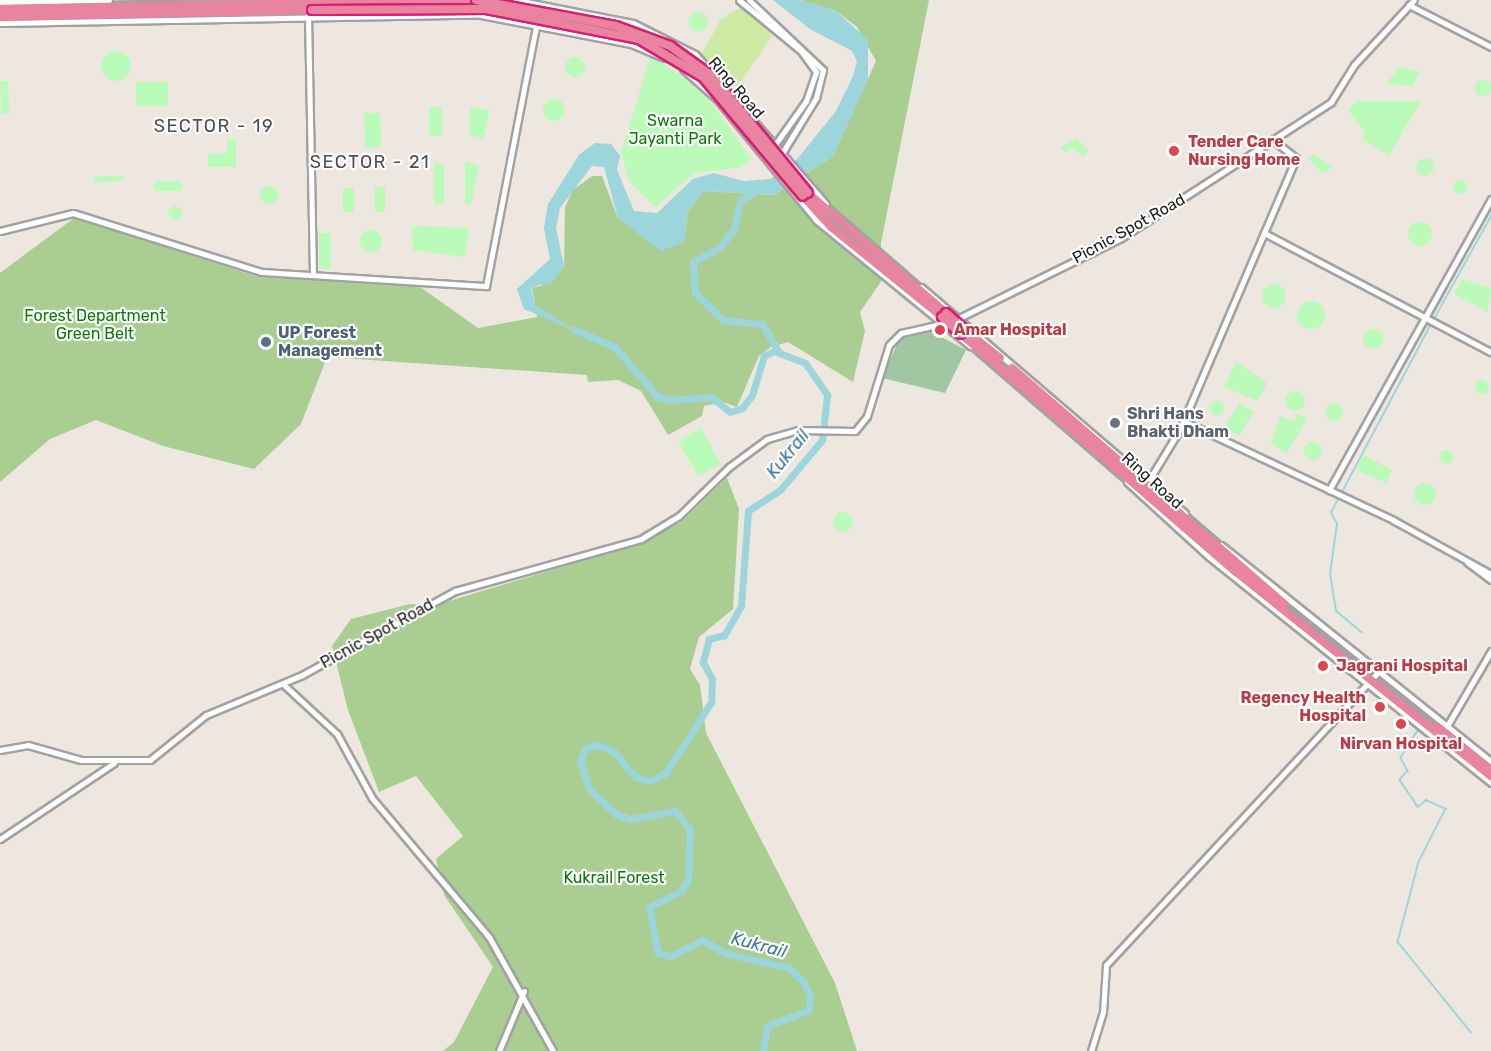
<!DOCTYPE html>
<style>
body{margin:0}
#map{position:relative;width:1491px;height:1051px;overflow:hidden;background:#ede7df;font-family:Rubik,sans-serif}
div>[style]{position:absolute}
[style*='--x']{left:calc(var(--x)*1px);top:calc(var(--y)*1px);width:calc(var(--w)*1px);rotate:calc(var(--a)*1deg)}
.grass>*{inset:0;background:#cdeaa2}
.forest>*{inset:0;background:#aace92}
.cemetery>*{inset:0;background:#a0c7a2}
.park>*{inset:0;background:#bafbb9;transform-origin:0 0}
.round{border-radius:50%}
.water>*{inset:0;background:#9dd5dd}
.stream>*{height:1.5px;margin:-0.75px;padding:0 0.75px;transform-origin:0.75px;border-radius:0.75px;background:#9dd5dd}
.river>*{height:7px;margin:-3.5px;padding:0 3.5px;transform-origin:3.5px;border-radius:3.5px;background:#9dd5dd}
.roads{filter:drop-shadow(2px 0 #a2a2a2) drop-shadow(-2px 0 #a2a2a2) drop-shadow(0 2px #a2a2a2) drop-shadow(0 -2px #a2a2a2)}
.minor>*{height:5px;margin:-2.5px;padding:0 2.5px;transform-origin:2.5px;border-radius:2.5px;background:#fff}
.highway>*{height:8px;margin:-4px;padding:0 4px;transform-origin:4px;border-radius:4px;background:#e883a0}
.bridges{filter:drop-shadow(2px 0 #da1d72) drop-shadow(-2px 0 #da1d72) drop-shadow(0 2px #da1d72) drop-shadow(0 -2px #da1d72)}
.highway-bridge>*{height:8px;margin:-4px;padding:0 4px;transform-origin:4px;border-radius:4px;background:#e883a0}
.dots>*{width:16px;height:16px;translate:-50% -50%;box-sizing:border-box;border:3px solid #fff;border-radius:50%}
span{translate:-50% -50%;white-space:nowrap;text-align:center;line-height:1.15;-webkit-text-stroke:4.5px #fff;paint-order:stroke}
.street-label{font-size:16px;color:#1b1b1b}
.park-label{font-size:16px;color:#0a7a07}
.health-label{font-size:16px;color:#be3a42;font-weight:700}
.left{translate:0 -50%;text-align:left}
.right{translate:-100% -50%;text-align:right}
.service-label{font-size:16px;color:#4e5e75;font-weight:700}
.worship-label{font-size:16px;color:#5b616d;font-weight:700}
.neighbourhood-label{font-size:18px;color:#4e4e4e;letter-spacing:1.5px}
.water-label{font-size:18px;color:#40789c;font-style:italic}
</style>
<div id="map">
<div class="grass">
<div style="clip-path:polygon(742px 7px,772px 36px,736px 89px,701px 55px,721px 19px)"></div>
</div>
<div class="forest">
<div style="clip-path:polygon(800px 0,929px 0,881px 243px,882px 280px,860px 312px,865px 331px,853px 382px,788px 342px,771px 347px,759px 356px,737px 407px,723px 402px,704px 406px,702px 416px,668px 435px,641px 391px,618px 380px,588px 382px,587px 375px,327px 357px,301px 424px,254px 469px,163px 446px,96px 420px,50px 439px,0 482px,0 273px,74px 218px,258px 277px,413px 282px,478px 328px,537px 317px,532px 287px,541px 286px,564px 267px,565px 207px,573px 190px,592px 176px,602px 176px,618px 218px,684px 242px,688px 211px,704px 191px,774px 195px,833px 156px,876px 61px,857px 27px,836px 11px)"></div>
<div style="clip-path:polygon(727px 478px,739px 509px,733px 609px,699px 637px,690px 669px,700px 685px,706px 733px,835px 983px,857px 1051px,443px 1051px,454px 1042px,493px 967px,444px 895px,436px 859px,463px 836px,416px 776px,379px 792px,348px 710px,332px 646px,351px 619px,410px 604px,436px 605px,644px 542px,683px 521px)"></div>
</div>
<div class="cemetery">
<div style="clip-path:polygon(926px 329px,966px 350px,945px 393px,882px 378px,899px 340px)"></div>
</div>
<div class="park">
<div class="round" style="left:688px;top:12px;width:20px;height:20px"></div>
<div class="round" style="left:101px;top:51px;width:30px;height:30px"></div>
<div style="clip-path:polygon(651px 55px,702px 90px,752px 160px,737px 168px,694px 173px,656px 207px,629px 181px,621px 152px)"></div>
<div class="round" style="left:565px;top:57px;width:20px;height:20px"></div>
<div style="clip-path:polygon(1400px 66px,1420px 72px,1413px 86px,1386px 84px)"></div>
<div class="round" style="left:1475px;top:80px;width:16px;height:16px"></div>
<div style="left:8px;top:81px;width:33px;height:8px;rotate:88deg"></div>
<div style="left:136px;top:82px;width:32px;height:24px"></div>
<div class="round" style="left:543px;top:99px;width:22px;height:22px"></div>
<div style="clip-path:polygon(1356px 101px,1421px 101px,1389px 155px,1362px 139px,1365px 132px,1348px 110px)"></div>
<div style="left:429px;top:107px;width:13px;height:29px"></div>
<div style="clip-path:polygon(470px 107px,489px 110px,484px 139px,469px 135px)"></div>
<div style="left:380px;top:113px;width:34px;height:16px;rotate:88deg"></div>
<div style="clip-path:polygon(1077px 138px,1089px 151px,1083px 157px,1072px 148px,1066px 153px,1060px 148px)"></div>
<div style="clip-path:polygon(227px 139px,236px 139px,236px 167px,208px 167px,208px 154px,227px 153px)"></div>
<div style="clip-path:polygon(1314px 155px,1333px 167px,1323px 173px,1308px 159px)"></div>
<div class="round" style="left:1416px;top:158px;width:18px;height:18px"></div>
<div style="clip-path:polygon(465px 162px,479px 165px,471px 204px,465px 204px)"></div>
<div style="left:434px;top:163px;width:10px;height:41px"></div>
<div style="clip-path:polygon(94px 176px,123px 176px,124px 181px,94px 182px)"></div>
<div class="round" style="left:1453px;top:180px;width:14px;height:14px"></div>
<div style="left:154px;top:181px;width:28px;height:10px"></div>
<div class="round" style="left:260px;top:186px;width:18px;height:18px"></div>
<div style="left:375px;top:187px;width:10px;height:25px"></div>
<div style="left:343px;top:188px;width:11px;height:24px"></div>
<div class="round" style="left:168px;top:206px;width:14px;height:14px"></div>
<div class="round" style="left:1408px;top:222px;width:24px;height:24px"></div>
<div style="clip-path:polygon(412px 226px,469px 228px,465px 257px,413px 250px)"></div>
<div class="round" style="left:360px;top:230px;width:22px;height:22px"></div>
<div style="left:319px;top:233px;width:12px;height:36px"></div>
<div style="clip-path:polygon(1462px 279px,1491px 288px,1488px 312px,1454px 294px)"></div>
<div class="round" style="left:1262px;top:284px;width:24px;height:24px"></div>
<div class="round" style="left:1297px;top:301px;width:28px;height:28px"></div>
<div class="round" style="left:1363px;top:329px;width:20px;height:20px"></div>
<div style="clip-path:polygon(1236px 362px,1267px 383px,1258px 401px,1224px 387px)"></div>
<div class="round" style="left:1475px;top:380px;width:14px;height:14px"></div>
<div class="round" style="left:1285px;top:391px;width:20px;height:20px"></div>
<div class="round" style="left:1210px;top:401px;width:14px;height:14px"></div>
<div class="round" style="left:1325px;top:403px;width:18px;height:18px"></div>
<div style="left:1239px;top:403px;width:17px;height:28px;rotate:31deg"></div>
<div style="clip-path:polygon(1298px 414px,1307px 418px,1287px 453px,1271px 444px,1280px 416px,1294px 421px)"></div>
<div style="left:701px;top:428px;width:41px;height:26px;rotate:61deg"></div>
<div class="round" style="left:1304px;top:442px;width:18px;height:18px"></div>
<div class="round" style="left:1439px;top:450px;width:14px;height:14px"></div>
<div style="clip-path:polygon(1364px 455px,1392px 470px,1386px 483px,1356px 470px)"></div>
<div class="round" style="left:1414px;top:483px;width:22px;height:22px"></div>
<div class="round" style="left:833px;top:512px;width:20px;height:20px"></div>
</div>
<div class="water">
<div style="clip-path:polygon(773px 0,800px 0,836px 11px,868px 40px,868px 80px,833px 156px,774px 195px,704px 191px,688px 211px,684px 242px,661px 251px,618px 218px,604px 167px,592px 166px,560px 208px,556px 228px,564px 266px,553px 282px,531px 287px,535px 305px,582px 334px,524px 309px,517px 289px,550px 259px,544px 228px,548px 204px,579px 155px,595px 143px,611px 144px,620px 156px,617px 170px,634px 211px,657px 213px,693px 179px,714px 173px,744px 181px,770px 179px,794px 163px,836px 111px,853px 76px,857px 61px,852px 51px,810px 29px)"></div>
</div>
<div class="stream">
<div style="--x:1434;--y:319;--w:118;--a:-61"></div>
<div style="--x:1362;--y:633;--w:34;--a:-140"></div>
<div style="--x:1336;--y:611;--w:37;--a:-99"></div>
<div style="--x:1330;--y:574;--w:50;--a:-82"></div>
<div style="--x:1337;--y:524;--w:13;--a:-119"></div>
<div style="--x:1331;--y:513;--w:214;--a:-62.1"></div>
<div style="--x:1419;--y:699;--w:92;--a:38.9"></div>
<div style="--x:1419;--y:729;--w:34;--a:122"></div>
<div style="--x:1401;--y:758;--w:15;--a:62"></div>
<div style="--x:1408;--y:771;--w:12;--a:132"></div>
<div style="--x:1400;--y:780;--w:32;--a:56"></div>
<div style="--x:1418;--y:807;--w:11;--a:-41"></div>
<div style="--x:1426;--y:800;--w:22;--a:24"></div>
<div style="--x:1446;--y:809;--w:59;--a:117"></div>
<div style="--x:1419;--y:862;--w:83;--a:104.7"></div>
<div style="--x:1398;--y:942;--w:116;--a:51"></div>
</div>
<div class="river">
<div style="--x:754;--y:192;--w:17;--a:147"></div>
<div style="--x:740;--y:201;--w:29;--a:102"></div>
<div style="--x:734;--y:229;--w:23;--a:128"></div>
<div style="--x:720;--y:247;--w:31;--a:151"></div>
<div style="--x:693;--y:262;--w:31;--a:86"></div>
<div style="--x:695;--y:293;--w:39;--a:44"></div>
<div style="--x:723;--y:320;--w:39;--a:6"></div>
<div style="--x:762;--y:324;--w:33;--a:59"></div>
<div style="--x:575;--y:330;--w:43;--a:23"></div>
<div style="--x:615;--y:347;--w:65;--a:49.4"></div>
<div style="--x:657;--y:396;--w:13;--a:18"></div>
<div style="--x:669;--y:400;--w:42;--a:-4.1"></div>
<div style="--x:711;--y:397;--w:24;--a:38"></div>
<div style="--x:730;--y:412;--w:13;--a:-18"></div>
<div style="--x:742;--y:408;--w:16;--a:-52"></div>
<div style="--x:752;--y:395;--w:41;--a:-72.9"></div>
<div style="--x:764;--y:356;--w:11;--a:-27"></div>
<div style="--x:774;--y:351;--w:33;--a:21"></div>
<div style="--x:805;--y:363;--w:39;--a:55"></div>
<div style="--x:827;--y:395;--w:45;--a:96.3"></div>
<div style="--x:822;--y:440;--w:65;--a:130"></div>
<div style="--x:780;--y:490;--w:38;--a:147"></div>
<div style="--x:748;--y:511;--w:95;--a:94.2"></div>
<div style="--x:741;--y:606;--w:34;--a:120"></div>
<div style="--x:724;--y:635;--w:16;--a:165"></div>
<div style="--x:709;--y:639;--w:24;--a:105"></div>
<div style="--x:703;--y:662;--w:19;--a:62"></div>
<div style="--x:712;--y:679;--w:23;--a:92"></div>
<div style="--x:711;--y:702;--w:84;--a:122.4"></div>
<div style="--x:666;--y:773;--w:17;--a:152"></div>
<div style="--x:651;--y:781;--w:16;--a:-166"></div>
<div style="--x:635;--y:777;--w:34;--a:-130"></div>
<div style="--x:613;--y:751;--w:16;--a:-158"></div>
<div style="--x:598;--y:745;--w:12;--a:166"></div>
<div style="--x:586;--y:748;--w:13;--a:117"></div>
<div style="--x:580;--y:760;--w:30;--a:73"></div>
<div style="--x:589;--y:789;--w:37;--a:43"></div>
<div style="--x:616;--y:814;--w:15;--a:20"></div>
<div style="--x:630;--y:819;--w:46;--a:-10.1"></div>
<div style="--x:675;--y:811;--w:23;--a:50"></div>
<div style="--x:690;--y:829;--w:51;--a:92.2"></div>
<div style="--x:688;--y:880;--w:13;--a:122"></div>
<div style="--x:681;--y:891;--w:36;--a:153"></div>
<div style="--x:649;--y:907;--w:47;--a:78.9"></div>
<div style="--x:658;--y:953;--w:12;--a:14"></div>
<div style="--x:670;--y:956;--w:37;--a:-26"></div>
<div style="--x:703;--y:940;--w:26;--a:31"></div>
<div style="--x:725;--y:953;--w:66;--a:13.2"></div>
<div style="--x:789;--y:968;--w:19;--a:43"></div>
<div style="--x:803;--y:981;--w:17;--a:65"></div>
<div style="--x:810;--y:996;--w:14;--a:94"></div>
<div style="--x:809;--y:1010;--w:45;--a:159.1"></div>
<div style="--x:767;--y:1026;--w:25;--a:99"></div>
</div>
<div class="roads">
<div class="minor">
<div style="--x:516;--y:0;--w:119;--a:11.1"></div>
<div style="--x:633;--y:23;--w:69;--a:26.6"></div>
<div style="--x:695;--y:54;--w:199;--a:48.9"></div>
<div style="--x:739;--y:0;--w:80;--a:39.4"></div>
<div style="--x:801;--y:51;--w:26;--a:54"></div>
<div style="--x:816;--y:72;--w:31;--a:109"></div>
<div style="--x:806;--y:101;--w:55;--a:125.4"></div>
<div style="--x:749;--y:0;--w:102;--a:43.4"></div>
<div style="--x:823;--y:70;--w:29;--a:104"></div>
<div style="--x:816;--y:98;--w:67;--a:121.6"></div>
<div style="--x:0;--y:2;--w:109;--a:-1.1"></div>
<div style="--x:1409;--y:5;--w:92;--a:27.1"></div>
<div style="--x:308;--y:15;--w:258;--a:88.9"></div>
<div style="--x:0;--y:23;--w:481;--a:-1"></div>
<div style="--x:481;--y:15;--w:153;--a:10.9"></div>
<div style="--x:631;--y:44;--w:36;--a:23"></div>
<div style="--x:683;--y:69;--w:45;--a:41.4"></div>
<div style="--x:717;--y:99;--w:158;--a:50.7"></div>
<div style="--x:817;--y:221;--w:198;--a:39.2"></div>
<div style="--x:0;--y:231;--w:75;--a:-13.9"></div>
<div style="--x:73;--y:213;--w:197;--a:17.4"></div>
<div style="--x:261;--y:272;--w:225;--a:3.6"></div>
<div style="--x:486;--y:286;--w:269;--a:-79.1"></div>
<div style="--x:1264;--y:233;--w:256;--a:27.7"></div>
<div style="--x:921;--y:287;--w:348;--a:40.6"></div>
<div style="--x:953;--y:321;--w:187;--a:-26.3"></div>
<div style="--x:1121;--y:238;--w:250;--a:-32.9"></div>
<div style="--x:1331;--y:102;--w:44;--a:-58.1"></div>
<div style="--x:1354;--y:65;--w:88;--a:-47.3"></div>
<div style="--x:1183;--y:421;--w:232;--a:25.2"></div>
<div style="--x:1393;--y:520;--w:112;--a:28.9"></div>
<div style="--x:1149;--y:480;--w:60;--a:-58.7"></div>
<div style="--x:1180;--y:429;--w:295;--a:-66.8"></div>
<div style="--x:1296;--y:158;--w:28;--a:-142"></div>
<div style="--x:1127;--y:482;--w:110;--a:42.4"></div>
<div style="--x:1208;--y:556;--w:363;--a:38.7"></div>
<div style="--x:1329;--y:490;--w:333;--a:-60.9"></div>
<div style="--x:1221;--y:545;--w:346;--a:38.7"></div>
<div style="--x:1467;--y:562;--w:30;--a:37"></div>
<div style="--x:283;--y:684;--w:74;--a:42.8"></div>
<div style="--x:337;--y:734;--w:73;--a:61.3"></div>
<div style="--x:372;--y:798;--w:182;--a:49.9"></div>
<div style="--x:489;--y:937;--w:131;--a:60.7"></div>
<div style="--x:1447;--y:726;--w:87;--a:-59.6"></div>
<div style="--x:0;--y:750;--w:28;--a:-10"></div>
<div style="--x:28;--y:745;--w:55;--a:15.8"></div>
<div style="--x:81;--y:760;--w:69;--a:0"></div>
<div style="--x:150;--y:760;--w:72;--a:-38.8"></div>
<div style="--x:206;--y:715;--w:104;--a:-22.6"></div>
<div style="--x:302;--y:675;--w:175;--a:-28.8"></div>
<div style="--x:455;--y:591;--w:193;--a:-15.6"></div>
<div style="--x:641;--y:539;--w:44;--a:-31.2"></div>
<div style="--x:679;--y:516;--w:70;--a:-44.4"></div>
<div style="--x:729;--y:467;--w:47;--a:-36.4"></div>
<div style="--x:767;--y:439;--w:32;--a:-16"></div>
<div style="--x:798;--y:430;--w:57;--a:1"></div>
<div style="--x:855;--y:431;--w:19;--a:-51"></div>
<div style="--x:867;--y:416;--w:74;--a:-72.8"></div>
<div style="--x:889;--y:345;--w:17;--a:-45"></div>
<div style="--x:901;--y:333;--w:41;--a:-12.7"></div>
<div style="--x:0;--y:839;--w:137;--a:-33.7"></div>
<div style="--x:499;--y:1051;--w:65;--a:-67.4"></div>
<div style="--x:1091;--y:1051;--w:41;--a:-72.9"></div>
<div style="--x:1103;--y:1012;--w:47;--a:-86.3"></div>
<div style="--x:1106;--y:965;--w:401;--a:-47.1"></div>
</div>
<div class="highway">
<div style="--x:0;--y:9;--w:473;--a:-1.1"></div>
<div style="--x:0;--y:17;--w:312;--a:-1.3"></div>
<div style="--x:808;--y:193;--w:183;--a:41"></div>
<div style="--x:803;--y:196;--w:42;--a:47.9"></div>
<div style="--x:831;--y:227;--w:143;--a:39"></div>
<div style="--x:964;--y:329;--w:46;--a:38.9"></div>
<div style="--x:961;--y:334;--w:364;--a:40.9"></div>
<div style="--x:1236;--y:572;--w:327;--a:38.7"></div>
<div style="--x:1012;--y:368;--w:360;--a:40.9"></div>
<div style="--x:1438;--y:727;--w:68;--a:39.1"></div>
</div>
</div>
<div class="bridges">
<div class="highway-bridge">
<div style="--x:476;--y:0;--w:142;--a:10.5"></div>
<div style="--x:616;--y:26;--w:58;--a:20.3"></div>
<div style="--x:670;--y:46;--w:52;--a:35.5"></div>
<div style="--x:712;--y:76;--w:151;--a:50.6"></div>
<div style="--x:312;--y:10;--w:174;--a:-0.3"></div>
<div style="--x:486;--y:9;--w:156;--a:11.1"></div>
<div style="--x:639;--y:39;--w:74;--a:30.7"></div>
<div style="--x:703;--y:77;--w:155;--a:50"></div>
<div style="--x:946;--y:313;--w:24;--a:42"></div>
<div style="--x:942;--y:317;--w:25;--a:42"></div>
</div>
</div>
<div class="dots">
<div style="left:1174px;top:151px;background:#e0444e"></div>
<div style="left:940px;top:330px;background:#e0444e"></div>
<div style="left:266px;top:342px;background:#5c6f8a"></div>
<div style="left:1115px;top:423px;background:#6b7280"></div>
<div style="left:1323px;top:666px;background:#e0444e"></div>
<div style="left:1380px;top:707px;background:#e0444e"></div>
<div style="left:1401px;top:724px;background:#e0444e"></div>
</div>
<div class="street-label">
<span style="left:736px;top:88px;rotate:49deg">Ring Road</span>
<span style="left:1129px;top:229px;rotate:-29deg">Picnic Spot Road</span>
<span style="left:1152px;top:481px;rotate:42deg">Ring Road</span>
<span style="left:377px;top:634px;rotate:-29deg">Picnic Spot Road</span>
</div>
<div class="park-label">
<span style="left:675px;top:130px">Swarna<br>Jayanti Park</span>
<span style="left:95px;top:325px">Forest Department<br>Green Belt</span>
<span style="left:614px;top:878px">Kukrail Forest</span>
</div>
<div class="health-label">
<span class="left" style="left:1188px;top:151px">Tender Care<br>Nursing Home</span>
<span class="left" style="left:954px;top:330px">Amar Hospital</span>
<span class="left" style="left:1336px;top:666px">Jagrani Hospital</span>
<span class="right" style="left:1366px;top:707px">Regency Health<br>Hospital</span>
<span style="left:1401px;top:744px">Nirvan Hospital</span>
</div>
<div class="service-label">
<span class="left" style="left:278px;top:342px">UP Forest<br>Management</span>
</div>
<div class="worship-label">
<span class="left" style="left:1127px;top:423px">Shri Hans<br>Bhakti Dham</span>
</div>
<div class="neighbourhood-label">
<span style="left:214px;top:126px">SECTOR - 19</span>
<span style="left:370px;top:162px">SECTOR - 21</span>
</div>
<div class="water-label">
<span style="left:788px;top:454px;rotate:-51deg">Kukrail</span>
<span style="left:759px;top:945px;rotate:15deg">Kukrail</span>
</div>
</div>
